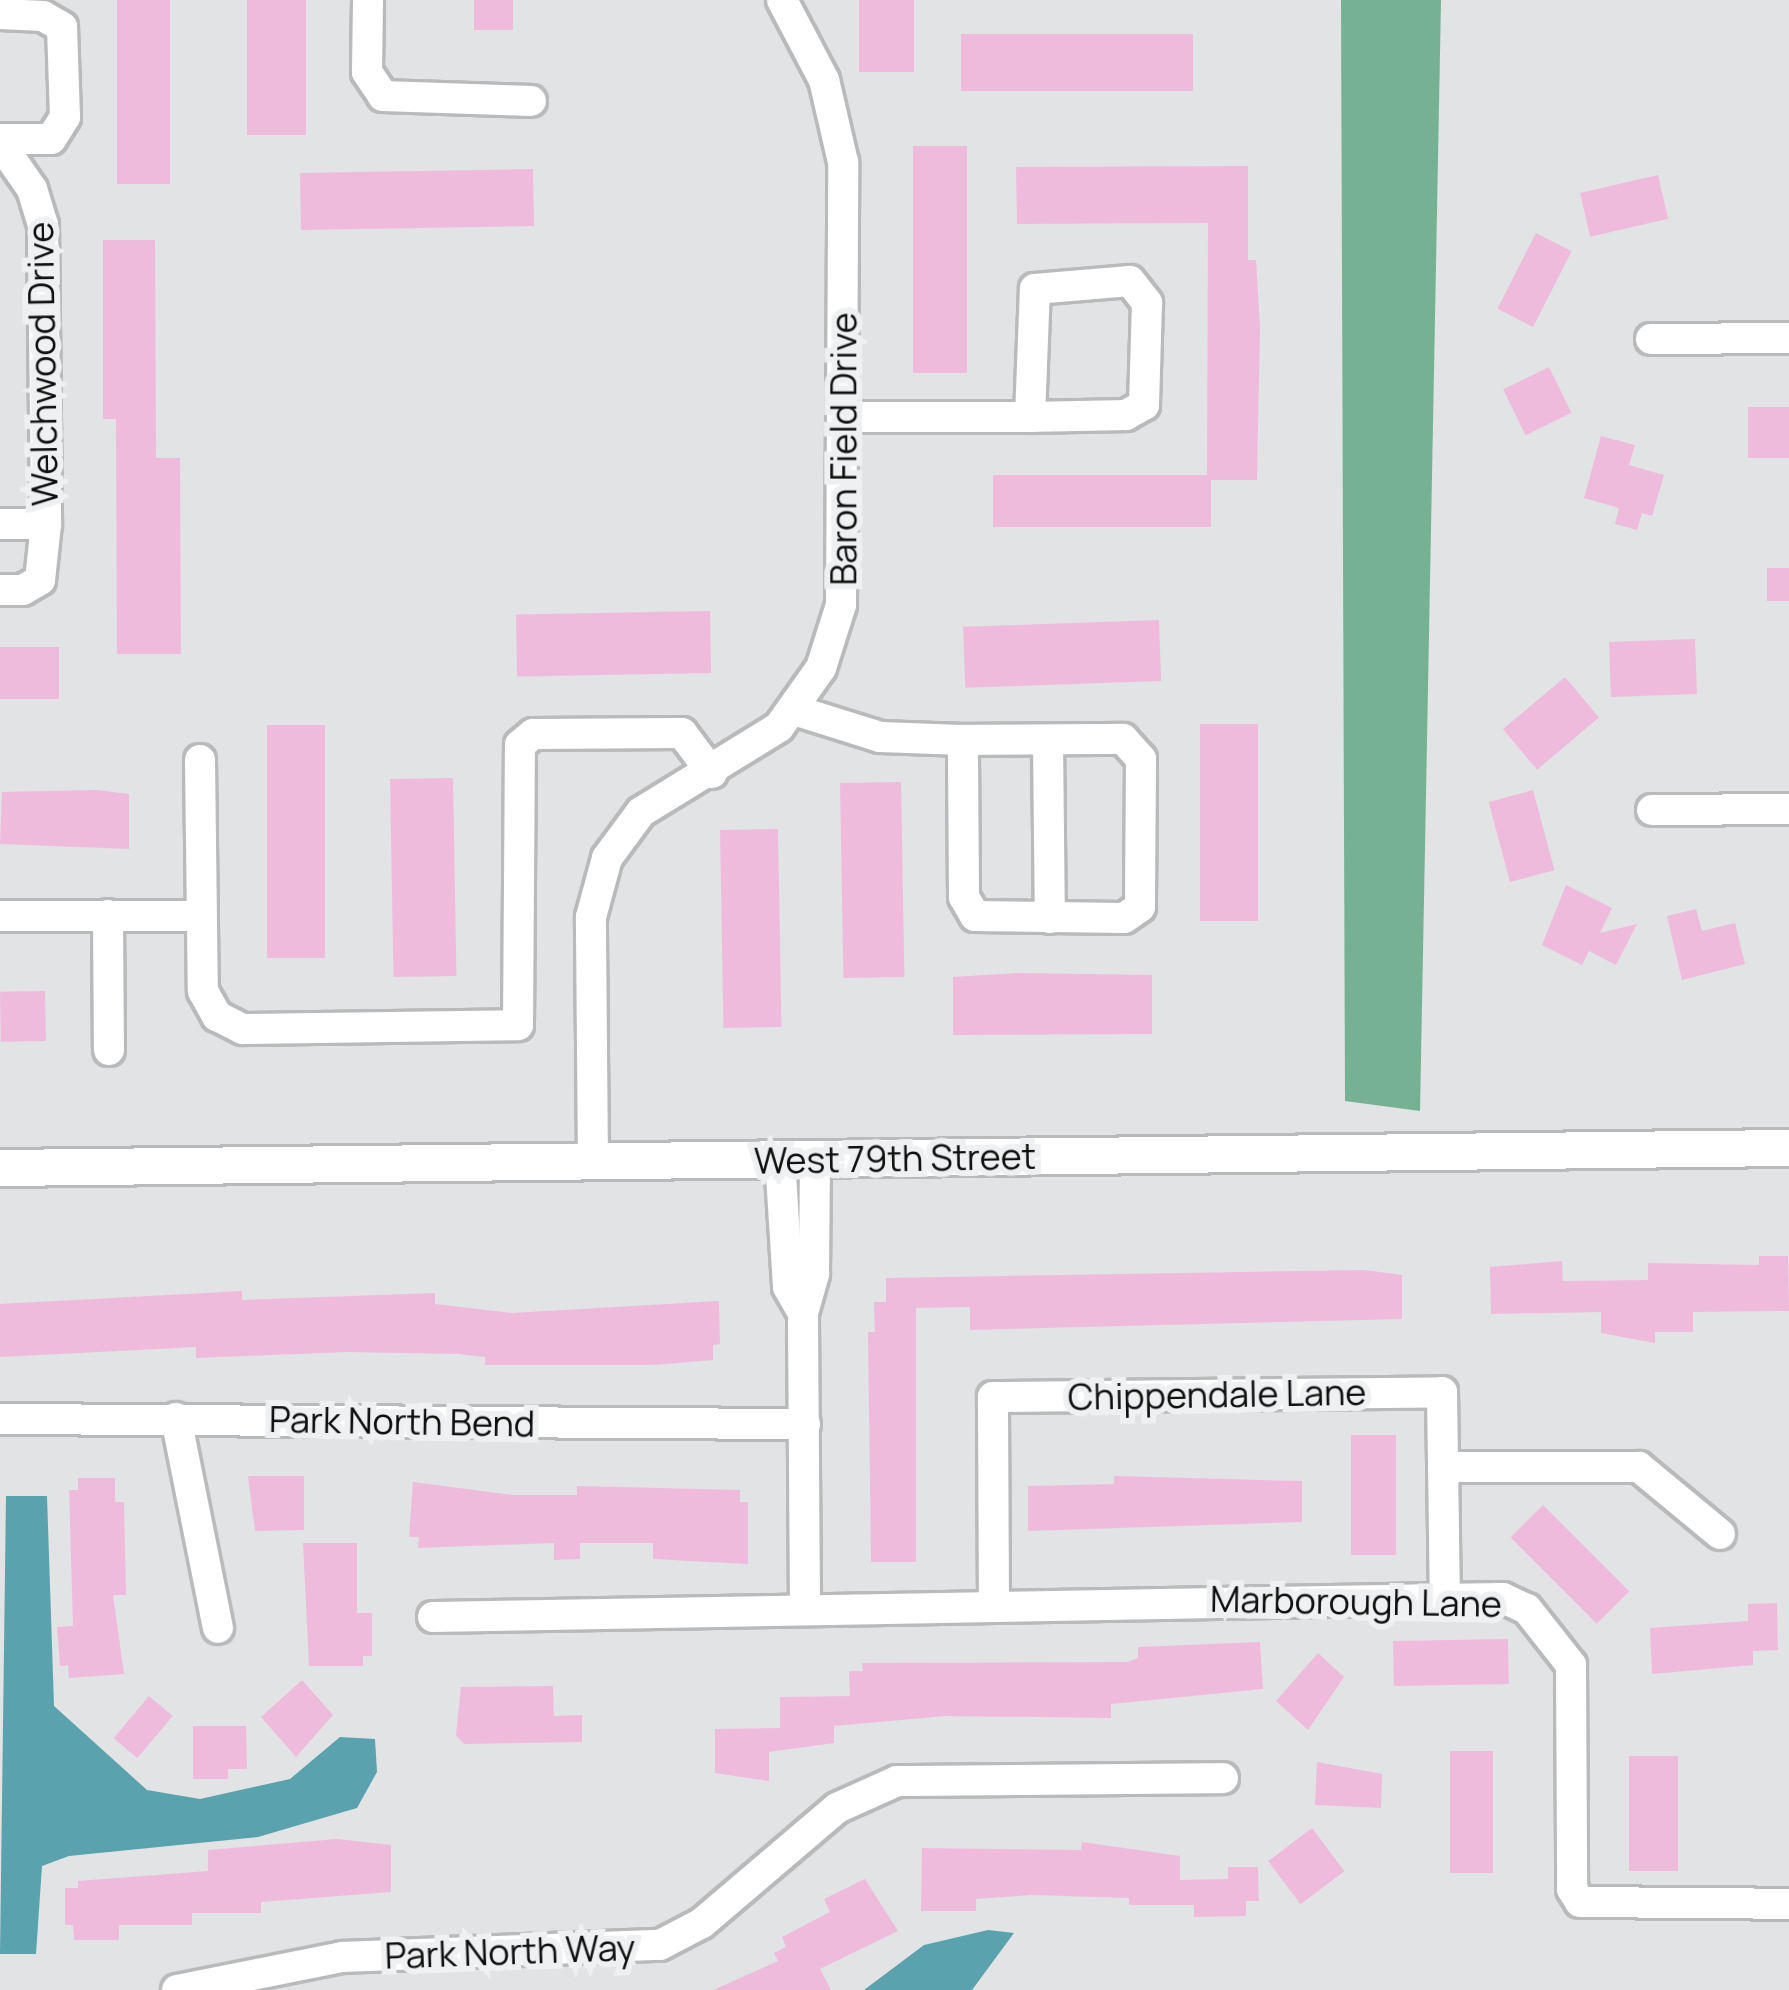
<!DOCTYPE html>
<style>
body{margin:0}
#map{position:relative;width:1789px;height:1990px;overflow:hidden;background:#e2e3e4;font-family:Manrope,sans-serif}
div>[style]{position:absolute}
[style*='--x']{left:calc(var(--x)*1px);top:calc(var(--y)*1px);width:calc(var(--w)*1px);rotate:calc(var(--a)*1deg)}
.forest>*{inset:0;background:#76b194}
.water>*{inset:0;background:#5aa2ae}
.building>*{inset:0;background:#efbbdd;transform-origin:0 0}
.roads{filter:drop-shadow(3px 0 #b9babb) drop-shadow(-3px 0 #b9babb) drop-shadow(0 3px #b9babb) drop-shadow(0 -3px #b9babb)}
.minor>*{height:30px;margin:-15px;padding:0 15px;transform-origin:15px;border-radius:15px;background:#fff}
.major>*{height:36px;margin:-18px;padding:0 18px;transform-origin:18px;border-radius:18px;background:#fff}
span{translate:-50% -50%;white-space:nowrap;text-align:center;line-height:1.15;-webkit-text-stroke:12px #eff0f1;paint-order:stroke}
.street-label{font-size:36px;color:#0f0f0f}
</style>
<div id="map">
<div class="forest">
<div style="clip-path:polygon(1341px 0,1441px 0,1420px 1111px,1345px 1101px)"></div>
</div>
<div class="water">
<div style="clip-path:polygon(6px 1496px,47px 1496px,54px 1706px,147px 1790px,200px 1799px,290px 1779px,340px 1737px,375px 1739px,377px 1772px,357px 1808px,258px 1837px,69px 1856px,42px 1866px,36px 1954px,0 1954px)"></div>
<div style="clip-path:polygon(988px 1930px,1014px 1933px,972px 1990px,864px 1990px,924px 1945px)"></div>
</div>
<div class="building">
<div style="left:117px;top:0;width:53px;height:184px"></div>
<div style="left:247px;top:0;width:59px;height:135px"></div>
<div style="left:474px;top:0;width:39px;height:30px"></div>
<div style="left:859px;top:0;width:55px;height:72px"></div>
<div style="left:1193px;top:34px;width:57px;height:232px;rotate:90deg"></div>
<div style="left:913px;top:146px;width:54px;height:227px"></div>
<div style="clip-path:polygon(1248px 166px,1248px 260px,1256px 260px,1260px 327px,1257px 480px,1211px 480px,1211px 527px,993px 527px,993px 475px,1207px 475px,1208px 223px,1017px 224px,1016px 167px)"></div>
<div style="left:533px;top:169px;width:57px;height:233px;rotate:89deg"></div>
<div style="left:1658px;top:175px;width:45px;height:80px;rotate:77deg"></div>
<div style="left:1536px;top:233px;width:40px;height:85px;rotate:27deg"></div>
<div style="clip-path:polygon(103px 240px,155px 240px,156px 458px,180px 458px,181px 654px,117px 654px,116px 419px,103px 419px)"></div>
<div style="left:1549px;top:367px;width:51px;height:51px;rotate:64deg"></div>
<div style="left:1748px;top:407px;width:41px;height:51px"></div>
<div style="clip-path:polygon(1601px 436px,1635px 445px,1629px 465px,1664px 475px,1652px 516px,1642px 513px,1637px 530px,1615px 524px,1619px 508px,1584px 498px)"></div>
<div style="left:1767px;top:568px;width:22px;height:33px"></div>
<div style="left:710px;top:611px;width:62px;height:194px;rotate:89deg"></div>
<div style="left:1159px;top:620px;width:61px;height:196px;rotate:88deg"></div>
<div style="left:1695px;top:639px;width:55px;height:86px;rotate:88deg"></div>
<div style="left:59px;top:647px;width:52px;height:59px;rotate:90deg"></div>
<div style="left:1565px;top:677px;width:53px;height:81px;rotate:50deg"></div>
<div style="left:1200px;top:724px;width:58px;height:197px"></div>
<div style="left:325px;top:725px;width:233px;height:58px;rotate:90deg"></div>
<div style="left:453px;top:778px;width:198px;height:63px;rotate:89deg"></div>
<div style="left:901px;top:782px;width:195px;height:61px;rotate:89deg"></div>
<div style="clip-path:polygon(96px 790px,129px 794px,129px 849px,0 844px,2px 792px)"></div>
<div style="left:1533px;top:790px;width:83px;height:46px;rotate:75deg"></div>
<div style="left:778px;top:829px;width:198px;height:58px;rotate:89deg"></div>
<div style="clip-path:polygon(1566px 885px,1612px 908px,1600px 933px,1637px 924px,1616px 965px,1589px 951px,1582px 965px,1542px 945px)"></div>
<div style="clip-path:polygon(1696px 909px,1702px 931px,1735px 923px,1745px 964px,1682px 980px,1667px 916px)"></div>
<div style="clip-path:polygon(1018px 973px,1152px 975px,1152px 1034px,953px 1035px,953px 977px)"></div>
<div style="left:45px;top:991px;width:50px;height:45px;rotate:89deg"></div>
<div style="clip-path:polygon(1759px 1256px,1788px 1256px,1789px 1311px,1693px 1312px,1693px 1332px,1655px 1332px,1655px 1343px,1601px 1333px,1601px 1312px,1491px 1314px,1490px 1267px,1562px 1261px,1563px 1281px,1648px 1280px,1648px 1263px,1759px 1265px)"></div>
<div style="clip-path:polygon(1364px 1270px,1402px 1275px,1402px 1319px,970px 1330px,970px 1307px,916px 1308px,916px 1562px,871px 1562px,868px 1332px,875px 1332px,874px 1302px,886px 1302px,886px 1278px)"></div>
<div style="clip-path:polygon(242px 1291px,242px 1300px,435px 1293px,435px 1304px,512px 1313px,719px 1301px,720px 1344px,713px 1345px,713px 1360px,652px 1365px,485px 1365px,485px 1357px,459px 1354px,347px 1352px,196px 1358px,196px 1347px,0 1357px,0 1304px)"></div>
<div style="left:1396px;top:1435px;width:120px;height:45px;rotate:90deg"></div>
<div style="clip-path:polygon(248px 1476px,304px 1476px,304px 1530px,255px 1531px)"></div>
<div style="clip-path:polygon(1114px 1476px,1302px 1481px,1302px 1522px,1028px 1531px,1028px 1486px,1114px 1484px)"></div>
<div style="clip-path:polygon(78px 1478px,115px 1478px,115px 1502px,124px 1502px,126px 1595px,113px 1595px,124px 1674px,69px 1678px,68px 1665px,60px 1666px,57px 1627px,73px 1626px,69px 1490px,78px 1490px)"></div>
<div style="clip-path:polygon(413px 1482px,512px 1495px,577px 1495px,577px 1486px,740px 1490px,740px 1502px,748px 1502px,748px 1564px,653px 1559px,653px 1543px,580px 1543px,580px 1559px,554px 1560px,554px 1543px,418px 1548px,419px 1537px,409px 1537px)"></div>
<div style="left:1543px;top:1505px;width:122px;height:46px;rotate:45deg"></div>
<div style="clip-path:polygon(303px 1543px,357px 1543px,357px 1613px,372px 1613px,372px 1656px,363px 1656px,363px 1666px,309px 1666px)"></div>
<div style="clip-path:polygon(1777px 1603px,1778px 1650px,1753px 1651px,1753px 1665px,1652px 1674px,1650px 1628px,1748px 1621px,1748px 1604px)"></div>
<div style="left:1508px;top:1639px;width:45px;height:115px;rotate:89deg"></div>
<div style="clip-path:polygon(1260px 1642px,1263px 1689px,1111px 1704px,1111px 1718px,945px 1716px,834px 1726px,834px 1743px,769px 1752px,769px 1781px,715px 1773px,715px 1729px,780px 1728px,780px 1697px,850px 1696px,849px 1671px,863px 1671px,862px 1663px,1128px 1662px,1138px 1658px,1138px 1647px)"></div>
<div style="clip-path:polygon(1318px 1653px,1344px 1677px,1308px 1730px,1276px 1701px)"></div>
<div style="clip-path:polygon(302px 1680px,333px 1715px,296px 1757px,261px 1717px)"></div>
<div style="clip-path:polygon(553px 1686px,554px 1716px,582px 1715px,582px 1742px,464px 1744px,456px 1735px,461px 1687px)"></div>
<div style="left:149px;top:1696px;width:31px;height:55px;rotate:40deg"></div>
<div style="clip-path:polygon(193px 1726px,246px 1726px,247px 1769px,228px 1769px,228px 1779px,193px 1779px)"></div>
<div style="left:1450px;top:1751px;width:43px;height:122px"></div>
<div style="left:1629px;top:1756px;width:49px;height:115px"></div>
<div style="clip-path:polygon(1317px 1762px,1382px 1774px,1381px 1808px,1315px 1805px)"></div>
<div style="left:1312px;top:1828px;width:54px;height:55px;rotate:53deg"></div>
<div style="clip-path:polygon(337px 1839px,391px 1845px,391px 1892px,261px 1902px,261px 1913px,192px 1913px,192px 1925px,119px 1925px,119px 1940px,74px 1940px,73px 1925px,65px 1925px,65px 1888px,78px 1888px,78px 1881px,208px 1871px,208px 1850px)"></div>
<div style="clip-path:polygon(1082px 1842px,1180px 1856px,1180px 1880px,1228px 1879px,1228px 1867px,1258px 1867px,1259px 1901px,1246px 1901px,1246px 1916px,1194px 1917px,1194px 1905px,1129px 1905px,1129px 1898px,1031px 1895px,976px 1899px,976px 1911px,921px 1911px,922px 1848px,1081px 1850px)"></div>
<div style="clip-path:polygon(865px 1879px,898px 1931px,820px 1969px,831px 1990px,713px 1990px,778px 1961px,774px 1953px,786px 1947px,782px 1937px,830px 1912px,824px 1899px)"></div>
</div>
<div class="roads">
<div class="minor">
<div style="--x:368;--y:0;--w:72;--a:90.8"></div>
<div style="--x:367;--y:72;--w:29;--a:56"></div>
<div style="--x:383;--y:96;--w:148;--a:1.9"></div>
<div style="--x:0;--y:14;--w:43;--a:2.7"></div>
<div style="--x:43;--y:16;--w:22;--a:30"></div>
<div style="--x:62;--y:27;--w:90;--a:88.1"></div>
<div style="--x:65;--y:117;--w:26;--a:122"></div>
<div style="--x:51;--y:139;--w:51;--a:180"></div>
<div style="--x:0;--y:143;--w:56;--a:55.2"></div>
<div style="--x:32;--y:189;--w:38;--a:73"></div>
<div style="--x:43;--y:225;--w:299;--a:89.4"></div>
<div style="--x:1130;--y:281;--w:28;--a:52"></div>
<div style="--x:1147;--y:303;--w:102;--a:91.7"></div>
<div style="--x:1144;--y:405;--w:21;--a:151"></div>
<div style="--x:1126;--y:415;--w:96;--a:178.8"></div>
<div style="--x:1030;--y:417;--w:128;--a:-87.8"></div>
<div style="--x:1035;--y:289;--w:95;--a:-4.8"></div>
<div style="--x:1651;--y:339;--w:138;--a:-0.4"></div>
<div style="--x:843;--y:417;--w:187;--a:0"></div>
<div style="--x:0;--y:524;--w:46;--a:0"></div>
<div style="--x:46;--y:524;--w:56;--a:96.1"></div>
<div style="--x:40;--y:580;--w:20;--a:150"></div>
<div style="--x:23;--y:590;--w:23;--a:180"></div>
<div style="--x:794;--y:710;--w:90;--a:17.4"></div>
<div style="--x:880;--y:737;--w:83;--a:2.1"></div>
<div style="--x:1123;--y:739;--w:27;--a:48"></div>
<div style="--x:1141;--y:759;--w:148;--a:90.4"></div>
<div style="--x:1140;--y:907;--w:19;--a:145"></div>
<div style="--x:1124;--y:918;--w:149;--a:-179.2"></div>
<div style="--x:975;--y:916;--w:22;--a:-120"></div>
<div style="--x:964;--y:897;--w:157;--a:-90.4"></div>
<div style="--x:963;--y:740;--w:160;--a:-0.4"></div>
<div style="--x:1048;--y:740;--w:178;--a:89.4"></div>
<div style="--x:200;--y:760;--w:231;--a:89.3"></div>
<div style="--x:203;--y:991;--w:29;--a:61"></div>
<div style="--x:217;--y:1016;--w:29;--a:27"></div>
<div style="--x:243;--y:1029;--w:275;--a:-0.8"></div>
<div style="--x:518;--y:1025;--w:280;--a:-89.6"></div>
<div style="--x:520;--y:745;--w:17;--a:-40"></div>
<div style="--x:533;--y:734;--w:149;--a:-0.4"></div>
<div style="--x:682;--y:733;--w:50;--a:53.1"></div>
<div style="--x:1652;--y:810;--w:137;--a:-0.4"></div>
<div style="--x:108;--y:915;--w:135;--a:89.6"></div>
<div style="--x:0;--y:916;--w:201;--a:0"></div>
<div style="--x:780;--y:1159;--w:128;--a:86.4"></div>
<div style="--x:788;--y:1287;--w:30;--a:60"></div>
<div style="--x:593;--y:1162;--w:245;--a:-90.5"></div>
<div style="--x:591;--y:917;--w:61;--a:-74.8"></div>
<div style="--x:607;--y:858;--w:57;--a:-53.5"></div>
<div style="--x:641;--y:812;--w:162;--a:-31.6"></div>
<div style="--x:779;--y:727;--w:72;--a:-54.6"></div>
<div style="--x:821;--y:668;--w:66;--a:-72.4"></div>
<div style="--x:841;--y:605;--w:443;--a:-89.7"></div>
<div style="--x:843;--y:162;--w:84;--a:-103"></div>
<div style="--x:824;--y:80;--w:90;--a:-117.7"></div>
<div style="--x:176;--y:1418;--w:214;--a:78.7"></div>
<div style="--x:0;--y:1419;--w:805;--a:0.36"></div>
<div style="--x:1443;--y:1467;--w:196;--a:0"></div>
<div style="--x:1639;--y:1467;--w:105;--a:39.6"></div>
<div style="--x:994;--y:1602;--w:205;--a:-90.3"></div>
<div style="--x:993;--y:1397;--w:449;--a:-0.6"></div>
<div style="--x:1442;--y:1392;--w:204;--a:89.2"></div>
<div style="--x:805;--y:1607;--w:294;--a:-90.4"></div>
<div style="--x:803;--y:1313;--w:41;--a:-74.2"></div>
<div style="--x:814;--y:1274;--w:115;--a:-89.5"></div>
<div style="--x:433;--y:1617;--w:1070;--a:-1.02"></div>
<div style="--x:1503;--y:1598;--w:26;--a:25"></div>
<div style="--x:1527;--y:1609;--w:71;--a:51.8"></div>
<div style="--x:1571;--y:1665;--w:224;--a:89.7"></div>
<div style="--x:1572;--y:1889;--w:15;--a:58"></div>
<div style="--x:1580;--y:1902;--w:209;--a:0.5"></div>
<div style="--x:177;--y:1990;--w:168;--a:-11.3"></div>
<div style="--x:342;--y:1957;--w:318;--a:-2.2"></div>
<div style="--x:660;--y:1945;--w:47;--a:-27.6"></div>
<div style="--x:702;--y:1923;--w:177;--a:-40.4"></div>
<div style="--x:837;--y:1808;--w:66;--a:-24.2"></div>
<div style="--x:897;--y:1781;--w:326;--a:-0.5"></div>
</div>
<div class="major">
<div style="--x:0;--y:1168;--w:1789;--a:-0.64"></div>
</div>
</div>
<div class="street-label">
<span style="left:42px;top:364px;rotate:-91deg">Welchwood Drive</span>
<span style="left:843px;top:449px;rotate:-90deg">Baron Field Drive</span>
<span style="left:895px;top:1158px;rotate:-1deg">West 79th Street</span>
<span style="left:1217px;top:1394px;rotate:-1deg">Chippendale Lane</span>
<span style="left:402px;top:1421px;rotate:1deg">Park North Bend</span>
<span style="left:1356px;top:1601px;rotate:1deg">Marborough Lane</span>
<span style="left:510px;top:1951px;rotate:-2deg">Park North Way</span>
</div>
</div>
